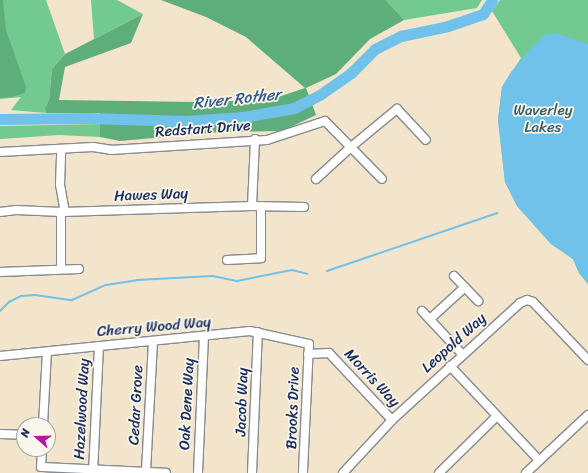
<!DOCTYPE html>
<style>
body{margin:0}
#map{position:relative;width:588px;height:473px;overflow:hidden;background:#f2e5cb;font-family:Sriracha,sans-serif}
div>[style]{position:absolute}
[style*='--x']{left:calc(var(--x)*1px);top:calc(var(--y)*1px);width:calc(var(--w)*1px);rotate:calc(var(--a)*1deg)}
.green>*{inset:0;background:#72ca90}
.forest>*{inset:0;background:#5dae7a}
.water>*{inset:0;background:#70c2eb}
.stream>*{height:2px;margin:-1px;padding:0 1px;transform-origin:1px;border-radius:1px;background:#70c2eb}
.river>*{height:11px;margin:-5.5px;padding:0 5.5px;transform-origin:5.5px;border-radius:5.5px;background:#70c2eb}
.roads{filter:drop-shadow(1px 0 #868a94) drop-shadow(-1px 0 #868a94) drop-shadow(0 1px #868a94) drop-shadow(0 -1px #868a94)}
.minor>*{height:8px;margin:-4px;padding:0 4px;transform-origin:4px;border-radius:4px;background:#fff}
span{translate:-50% -50%;white-space:nowrap;text-align:center;line-height:1.15;-webkit-text-stroke:3.5px #fbf7ec;paint-order:stroke}
.park-label{font-size:15px;color:#355e6d}
.street-label{font-size:15px;color:#1b2f5e}
.water-label{font-size:16px;color:#355b88;font-style:italic}
.north{position:absolute;left:16px;top:417px;width:40px;height:40px;box-sizing:border-box;background:#fbf7ec;border:1px solid #a1a7b3;border-radius:50%;rotate:290deg;font-size:11px;font-weight:700;line-height:16px;text-align:center;color:#1b2f5e}
.north::after{content:'';display:block;margin:auto;width:14px;height:18px;background:#b5179e;clip-path:polygon(50% 0,100% 100%,50% 72%,0 100%)}
</style>
<div id="map">
<div class="green">
<div style="clip-path:polygon(0 0,3px 10px,3px 0,46px 0,65px 54px,52px 69px,49px 100px,45px 108px,46px 113px,11px 110px,21px 97px,0 99px)"></div>
<div style="clip-path:polygon(91px 0,117px 0,143px 14px,94px 39px)"></div>
<div style="clip-path:polygon(386px 0,482px 0,477px 8px,404px 20px)"></div>
<div style="clip-path:polygon(500px 0,588px 0,588px 284px,579px 273px,573px 259px,551px 244px,517px 206px,505px 182px,498px 120px,502px 87px,521px 58px,492px 11px)"></div>
<div style="clip-path:polygon(100px 124px,100px 137px,59px 135px,0 139px,0 126px)"></div>
</div>
<div class="forest">
<div style="clip-path:polygon(0 0,3px 0,6px 30px,26px 87px,25px 93px,11px 97px,0 98px)"></div>
<div style="clip-path:polygon(161px 0,386px 0,404px 20px,370px 39px,336px 74px,306px 88px,316px 115px,282px 131px,220px 132px,120px 141px,100px 137px,100px 113px,46px 113px,45px 108px,49px 100px,52px 69px,65px 54px,143px 14px,131px 43px,65px 67px,59px 100px,197px 102px,269px 100px,305px 88px,246px 37px,206px 17px)"></div>
</div>
<div class="water">
<div style="clip-path:polygon(556px 33px,588px 44px,588px 284px,579px 273px,573px 259px,551px 244px,517px 206px,505px 182px,498px 120px,502px 87px,511px 72px,535px 44px,544px 35px)"></div>
</div>
<div class="stream">
<div style="--x:327;--y:271;--w:180;--a:-18.8"></div>
<div style="--x:0;--y:311;--w:13;--a:-45"></div>
<div style="--x:9;--y:302;--w:13;--a:-27"></div>
<div style="--x:21;--y:296;--w:14;--a:-4"></div>
<div style="--x:35;--y:295;--w:37;--a:8"></div>
<div style="--x:72;--y:300;--w:37;--a:-24"></div>
<div style="--x:106;--y:285;--w:31;--a:-9"></div>
<div style="--x:137;--y:280;--w:76;--a:-3"></div>
<div style="--x:213;--y:276;--w:25;--a:12"></div>
<div style="--x:237;--y:281;--w:56;--a:-11.3"></div>
<div style="--x:292;--y:270;--w:16;--a:14"></div>
</div>
<div class="river">
<div style="--x:0;--y:119;--w:88;--a:-0.7"></div>
<div style="--x:88;--y:118;--w:97;--a:1.8"></div>
<div style="--x:185;--y:121;--w:58;--a:-3.9"></div>
<div style="--x:243;--y:117;--w:52;--a:-10"></div>
<div style="--x:294;--y:108;--w:30;--a:-27"></div>
<div style="--x:321;--y:94;--w:37;--a:-35"></div>
<div style="--x:351;--y:73;--w:34;--a:-45"></div>
<div style="--x:375;--y:49;--w:29;--a:-27"></div>
<div style="--x:401;--y:36;--w:48;--a:-12"></div>
<div style="--x:448;--y:26;--w:37;--a:-19"></div>
<div style="--x:483;--y:14;--w:17;--a:-57"></div>
</div>
<div class="roads">
<div class="minor">
<div style="--x:0;--y:152;--w:93;--a:-3.1"></div>
<div style="--x:93;--y:147;--w:18;--a:9"></div>
<div style="--x:111;--y:150;--w:156;--a:-3.7"></div>
<div style="--x:267;--y:140;--w:61;--a:-18.1"></div>
<div style="--x:325;--y:121;--w:81;--a:45.5"></div>
<div style="--x:316;--y:179;--w:47;--a:-42.4"></div>
<div style="--x:351;--y:147;--w:60;--a:-39.6"></div>
<div style="--x:397;--y:109;--w:42;--a:46.9"></div>
<div style="--x:252;--y:206;--w:67;--a:-87.4"></div>
<div style="--x:0;--y:212;--w:16;--a:-7"></div>
<div style="--x:16;--y:210;--w:46;--a:2.5"></div>
<div style="--x:62;--y:212;--w:190;--a:-1.8"></div>
<div style="--x:252;--y:206;--w:52;--a:1.1"></div>
<div style="--x:227;--y:260;--w:34;--a:-3"></div>
<div style="--x:261;--y:258;--w:52;--a:-90"></div>
<div style="--x:61;--y:269;--w:53;--a:-90"></div>
<div style="--x:61;--y:216;--w:9;--a:-72"></div>
<div style="--x:64;--y:207;--w:22;--a:-100"></div>
<div style="--x:60;--y:185;--w:36;--a:-88"></div>
<div style="--x:0;--y:272;--w:79;--a:-2.2"></div>
<div style="--x:454;--y:276;--w:35;--a:46"></div>
<div style="--x:422;--y:311;--w:60;--a:47"></div>
<div style="--x:430;--y:319;--w:47;--a:-42.4"></div>
<div style="--x:308;--y:354;--w:21;--a:-3"></div>
<div style="--x:329;--y:353;--w:92;--a:46.8"></div>
<div style="--x:0;--y:356;--w:251;--a:-5.7"></div>
<div style="--x:250;--y:331;--w:60;--a:12.4"></div>
<div style="--x:309;--y:344;--w:129;--a:92.7"></div>
<div style="--x:450;--y:366;--w:129;--a:46.6"></div>
<div style="--x:43;--y:425;--w:73;--a:-86.9"></div>
<div style="--x:0;--y:434;--w:24;--a:2"></div>
<div style="--x:42;--y:449;--w:18;--a:93"></div>
<div style="--x:41;--y:467;--w:125;--a:2.7"></div>
<div style="--x:146;--y:471;--w:130;--a:-86.9"></div>
<div style="--x:93;--y:473;--w:127;--a:-87.3"></div>
<div style="--x:198;--y:473;--w:136;--a:-87.5"></div>
<div style="--x:252;--y:473;--w:141;--a:-87.6"></div>
<div style="--x:343;--y:473;--w:72;--a:-47.2"></div>
<div style="--x:392;--y:420;--w:173;--a:-42.4"></div>
<div style="--x:520;--y:303;--w:8;--a:-23"></div>
<div style="--x:527;--y:300;--w:6;--a:18"></div>
<div style="--x:533;--y:302;--w:80;--a:46.5"></div>
<div style="--x:439;--y:473;--w:81;--a:-44.5"></div>
<div style="--x:526;--y:473;--w:85;--a:-43.1"></div>
</div>
</div>
<div class="park-label">
<span style="left:543px;top:119px">Waverley<br>Lakes</span>
</div>
<div class="street-label">
<span style="left:203px;top:129px;rotate:-4deg">Redstart Drive</span>
<span style="left:151px;top:195px;rotate:-2deg">Hawes Way</span>
<span style="left:154px;top:327px;rotate:-5deg">Cherry Wood Way</span>
<span style="left:454px;top:343px;rotate:-42deg">Leopold Way</span>
<span style="left:372px;top:378px;rotate:47deg">Morris Way</span>
<span style="left:242px;top:402px;rotate:-88deg">Jacob Way</span>
<span style="left:187px;top:404px;rotate:-87deg">Oak Dene Way</span>
<span style="left:136px;top:405px;rotate:-87deg">Cedar Grove</span>
<span style="left:293px;top:408px;rotate:-88deg">Brooks Drive</span>
<span style="left:82px;top:409px;rotate:-87deg">Hazelwood Way</span>
</div>
<div class="water-label">
<span style="left:237px;top:99px;rotate:-6deg">River Rother</span>
</div>
<div class="north">N</div>
</div>
